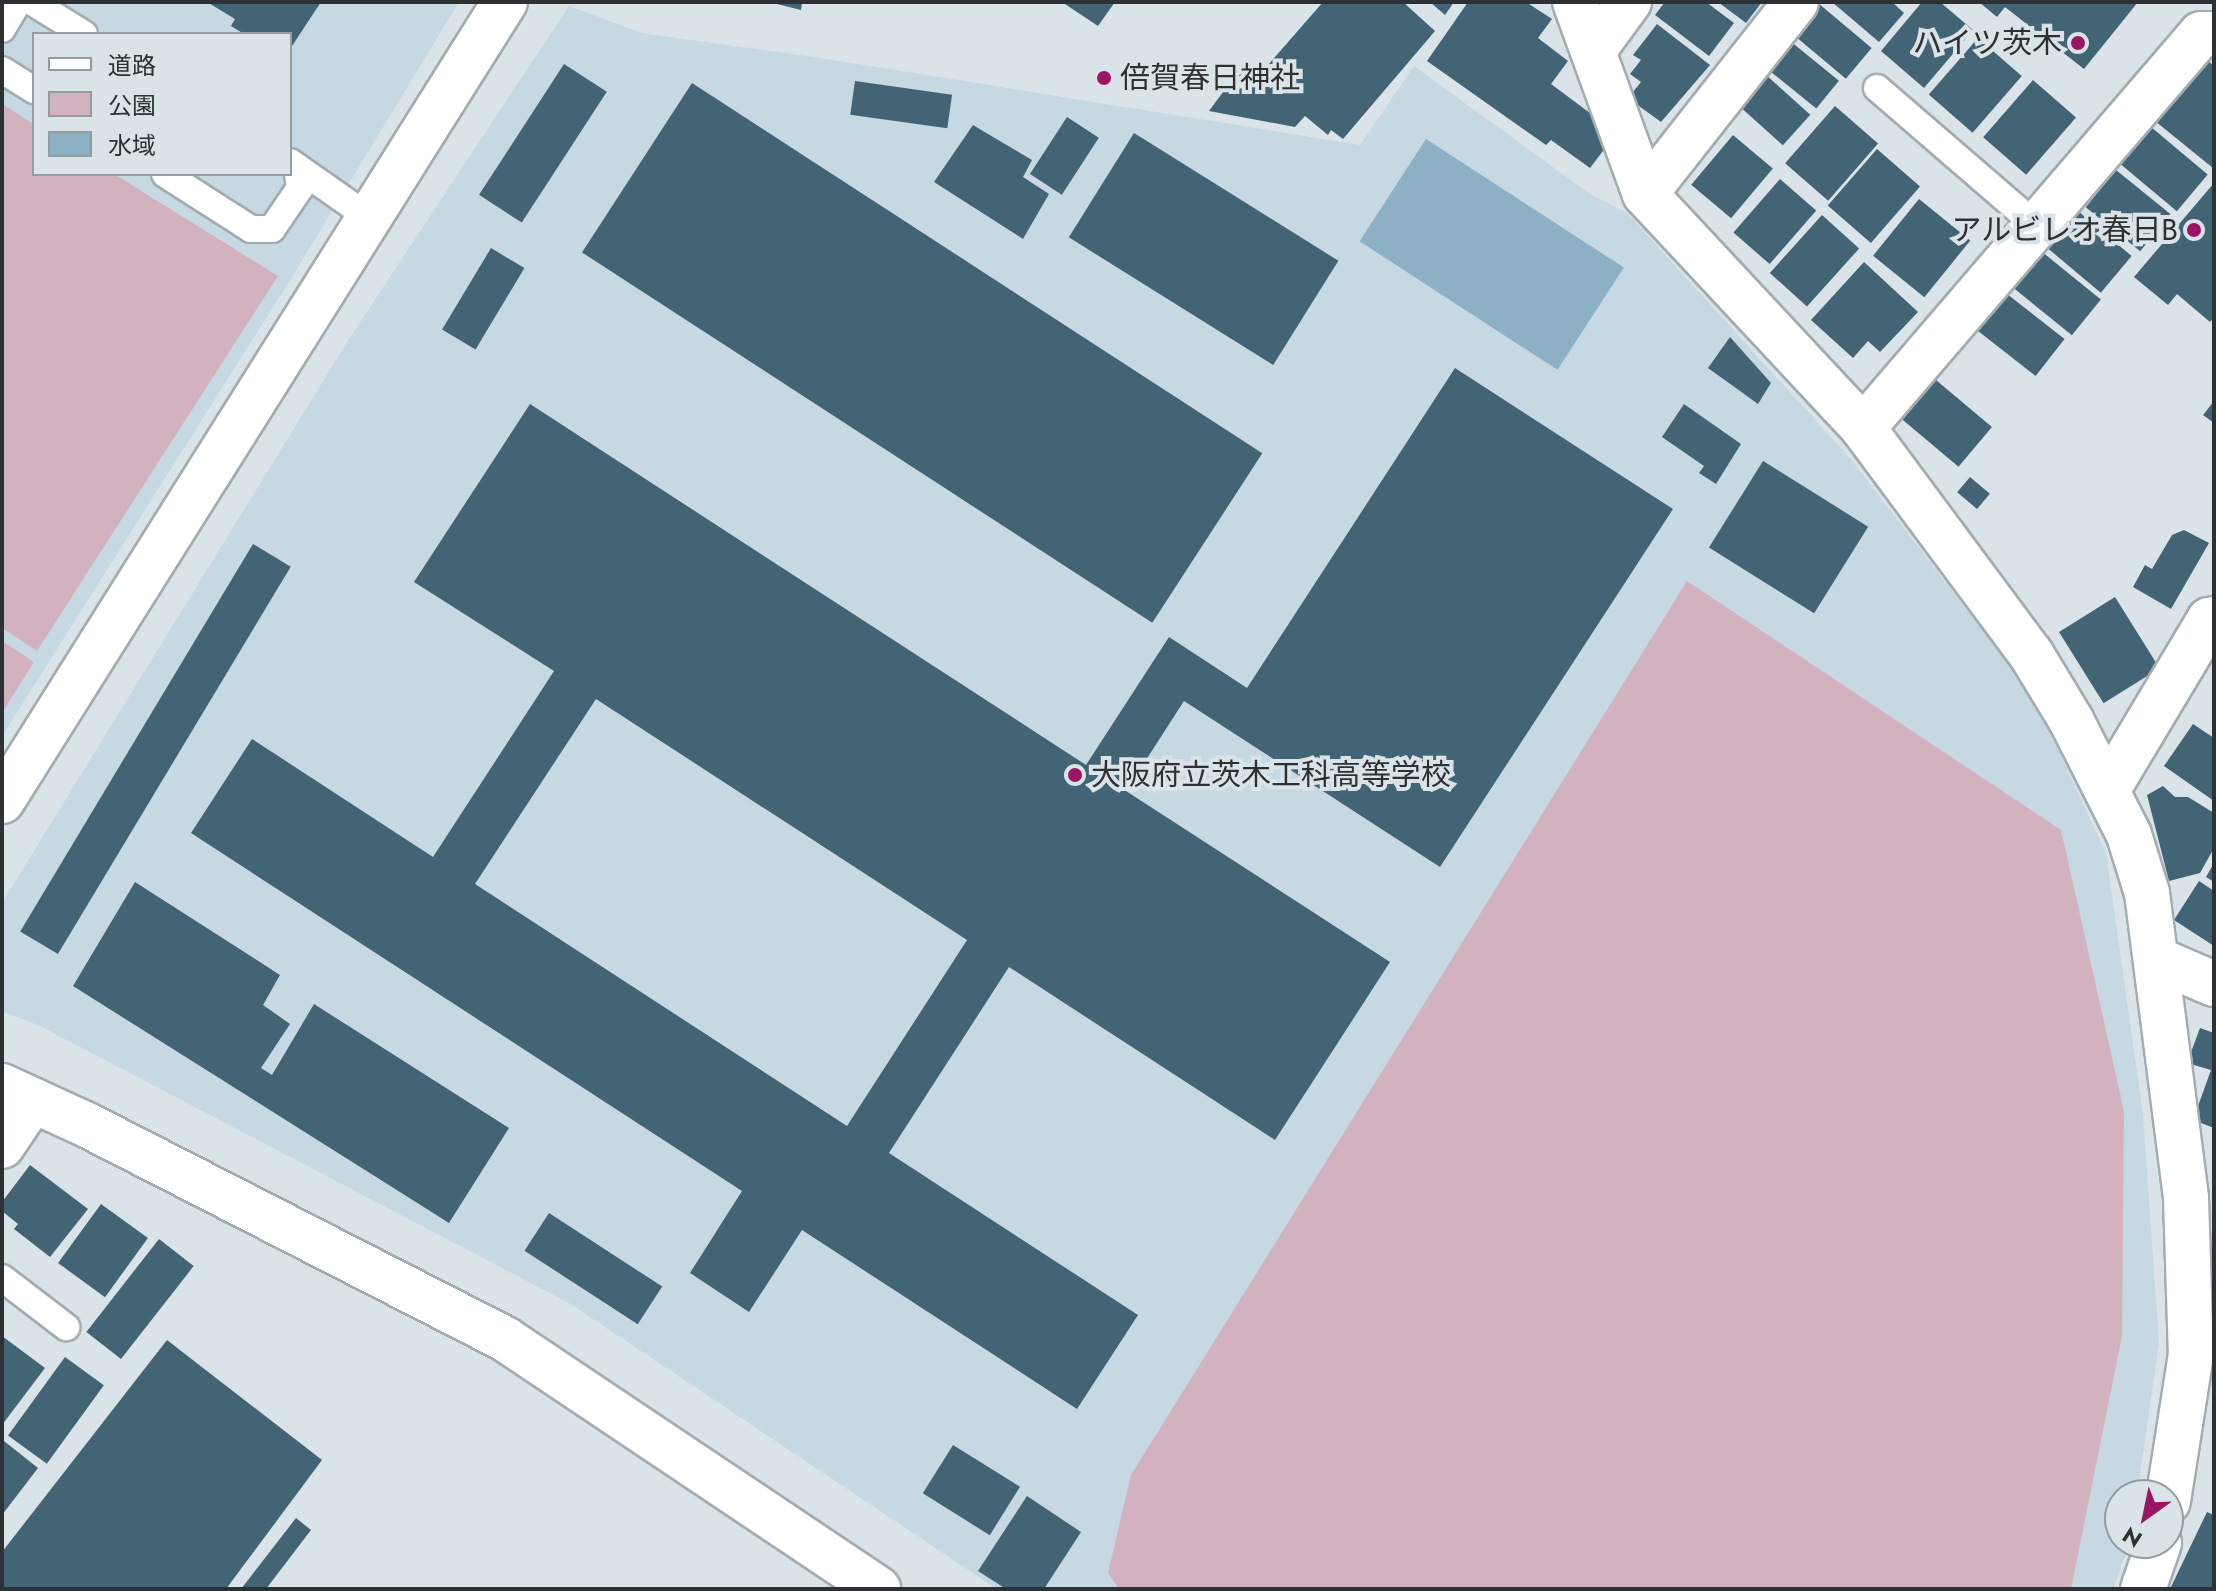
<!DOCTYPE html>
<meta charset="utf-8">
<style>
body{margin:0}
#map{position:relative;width:2216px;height:1591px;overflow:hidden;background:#d9e3e8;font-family:Jost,"Noto Sans JP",sans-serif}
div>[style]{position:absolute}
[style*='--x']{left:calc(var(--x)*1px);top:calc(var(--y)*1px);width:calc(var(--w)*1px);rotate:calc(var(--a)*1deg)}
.built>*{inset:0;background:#c6d8e1}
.green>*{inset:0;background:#d3b2c0}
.water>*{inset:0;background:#8db1c4;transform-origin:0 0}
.building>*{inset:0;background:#436475;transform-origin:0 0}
.roads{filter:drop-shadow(2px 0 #a2acb1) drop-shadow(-2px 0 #a2acb1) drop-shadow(0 2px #a2acb1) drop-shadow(0 -2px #a2acb1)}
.service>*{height:26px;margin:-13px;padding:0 13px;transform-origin:13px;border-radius:13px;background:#fff}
.minor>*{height:44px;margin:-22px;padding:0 22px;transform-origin:22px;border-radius:22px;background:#fff}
.tertiary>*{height:44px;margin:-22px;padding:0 22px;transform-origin:22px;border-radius:22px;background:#fff}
.dots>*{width:22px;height:22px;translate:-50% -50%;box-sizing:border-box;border:4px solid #d9e3e8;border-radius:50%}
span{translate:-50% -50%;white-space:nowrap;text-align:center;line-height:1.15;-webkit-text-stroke:8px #d9e3e8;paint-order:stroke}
.poi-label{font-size:30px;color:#2d3133}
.right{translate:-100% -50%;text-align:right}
.left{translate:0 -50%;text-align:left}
.frame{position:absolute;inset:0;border:4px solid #2d3133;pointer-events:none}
.legend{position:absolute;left:32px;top:32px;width:260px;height:144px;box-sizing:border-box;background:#d9e3e8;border:2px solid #949ca0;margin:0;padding:10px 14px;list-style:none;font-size:24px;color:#2d3133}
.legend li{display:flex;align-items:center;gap:16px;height:40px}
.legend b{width:40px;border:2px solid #949ca0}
.north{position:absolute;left:2104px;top:1479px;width:80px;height:80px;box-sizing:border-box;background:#d9e3e8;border:2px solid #949ca0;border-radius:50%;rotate:213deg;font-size:22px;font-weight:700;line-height:32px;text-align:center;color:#2d3133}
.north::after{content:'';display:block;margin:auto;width:28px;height:36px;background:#9c1464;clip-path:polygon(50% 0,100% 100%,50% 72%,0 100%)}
</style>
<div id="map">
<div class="built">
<div style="clip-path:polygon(evenodd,2px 2px,459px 2px,292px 277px,2px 736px,2px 2px,34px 34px,290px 34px,290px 174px,34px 174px,34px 34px)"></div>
<div style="clip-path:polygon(569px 6px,642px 33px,827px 59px,1360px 145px,1414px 66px,1590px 194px,1627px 213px,1849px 457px,2033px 696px,2106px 853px,2143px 1115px,2159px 1343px,2137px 1495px,2120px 1495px,2120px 1543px,2130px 1543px,2113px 1589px,997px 1589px,569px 1303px,40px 1026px,2px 1011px,2px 903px,349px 339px)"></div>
</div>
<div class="green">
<div style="clip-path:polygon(2px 104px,34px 124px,34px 174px,114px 174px,278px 276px,37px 651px,2px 628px)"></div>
<div style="clip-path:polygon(1687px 581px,2061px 830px,2124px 1111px,2122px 1336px,2071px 1589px,1119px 1589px,1108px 1573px,1131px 1475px)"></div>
<div style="clip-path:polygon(2px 641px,34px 662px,2px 713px)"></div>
</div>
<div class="water">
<div style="left:1426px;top:139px;width:236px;height:122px;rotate:33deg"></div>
</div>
<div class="building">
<div style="clip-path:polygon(207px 2px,321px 2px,290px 49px,290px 34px,244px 34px,231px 26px,235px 19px)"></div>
<div style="clip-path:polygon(769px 2px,802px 2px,801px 10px)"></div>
<div style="clip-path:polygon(1062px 2px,1115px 2px,1098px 26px)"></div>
<div style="clip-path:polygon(1323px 2px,1403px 2px,1435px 31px,1343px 139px,1331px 130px,1328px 135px,1305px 116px,1295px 127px,1209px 111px,1245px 62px,1261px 73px)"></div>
<div style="clip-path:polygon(1430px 2px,1454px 2px,1445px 15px)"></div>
<div style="clip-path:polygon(1468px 2px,1526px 2px,1552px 19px,1538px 38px,1568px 61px,1551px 84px,1598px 119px,1594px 127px,1612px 139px,1590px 168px,1551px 140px,1546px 145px,1427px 61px)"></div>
<div style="clip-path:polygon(1665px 2px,1706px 2px,1734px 23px,1709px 56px,1655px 15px)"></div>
<div style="clip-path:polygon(1718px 2px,1762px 2px,1746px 23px)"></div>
<div style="clip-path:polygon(1832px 2px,1892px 2px,1904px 13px,1879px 42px)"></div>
<div style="clip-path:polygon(1922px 2px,1940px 2px,1973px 30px,1924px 88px,1881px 51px)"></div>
<div style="clip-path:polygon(1979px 2px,2138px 2px,2084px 69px,2005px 7px,1997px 17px)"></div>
<div style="left:1818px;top:3px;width:70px;height:40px;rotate:40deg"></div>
<div style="clip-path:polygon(1657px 24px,1710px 65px,1661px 122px,1628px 98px,1641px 82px,1630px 74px,1641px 60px,1633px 55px)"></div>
<div style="left:1978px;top:38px;width:58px;height:75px;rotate:41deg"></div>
<div style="left:1790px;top:41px;width:63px;height:36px;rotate:39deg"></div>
<div style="clip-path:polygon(2206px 59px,2214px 66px,2213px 168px,2155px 121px)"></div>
<div style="left:564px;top:64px;width:51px;height:156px;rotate:33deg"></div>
<div style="left:1765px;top:74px;width:61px;height:41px;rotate:42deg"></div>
<div style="left:2033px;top:80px;width:57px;height:76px;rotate:41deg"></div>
<div style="left:855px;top:81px;width:98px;height:34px;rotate:8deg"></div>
<div style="left:692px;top:83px;width:680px;height:202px;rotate:33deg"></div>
<div style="left:1835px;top:106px;width:57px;height:76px;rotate:41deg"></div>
<div style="left:1067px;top:117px;width:38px;height:68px;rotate:33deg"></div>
<div style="clip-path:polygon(973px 125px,1032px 160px,1023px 177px,1049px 194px,1023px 239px,934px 182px)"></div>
<div style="left:2151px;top:127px;width:74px;height:48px;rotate:40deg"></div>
<div style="left:1134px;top:133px;width:241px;height:123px;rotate:32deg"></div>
<div style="left:1733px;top:135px;width:52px;height:65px;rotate:40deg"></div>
<div style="left:1877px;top:149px;width:57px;height:75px;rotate:41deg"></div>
<div style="left:2116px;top:170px;width:70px;height:48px;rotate:39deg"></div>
<div style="left:1780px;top:179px;width:48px;height:71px;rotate:41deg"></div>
<div style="clip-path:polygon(2214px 183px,2214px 317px,2210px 322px,2177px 294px,2168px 305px,2134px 277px)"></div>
<div style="left:1919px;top:199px;width:66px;height:73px;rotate:39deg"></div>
<div style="left:2078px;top:211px;width:70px;height:48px;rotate:40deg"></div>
<div style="left:1822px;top:215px;width:50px;height:78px;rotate:42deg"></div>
<div style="left:491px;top:248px;width:39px;height:95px;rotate:31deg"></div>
<div style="left:2041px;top:251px;width:77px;height:46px;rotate:39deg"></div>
<div style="clip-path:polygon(1864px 262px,1918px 312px,1880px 352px,1868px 341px,1853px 358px,1811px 320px)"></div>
<div style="left:2007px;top:294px;width:73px;height:47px;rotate:38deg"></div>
<div style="clip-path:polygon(1730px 337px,1771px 383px,1758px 404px,1708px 368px)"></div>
<div style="clip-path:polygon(evenodd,1455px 368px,1673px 509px,1440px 867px,1184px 701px,1126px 791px,1390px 962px,1275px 1140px,1009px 967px,889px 1153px,1138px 1315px,1077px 1409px,802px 1230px,749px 1312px,690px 1273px,742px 1191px,191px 833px,252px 739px,433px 857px,554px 671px,414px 582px,530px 404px,1086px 765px,1169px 637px,1247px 688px,1455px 368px,596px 699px,967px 940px,847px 1126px,475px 884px,596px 699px)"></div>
<div style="left:1936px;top:380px;width:73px;height:52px;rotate:40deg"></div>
<div style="clip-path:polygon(2214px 401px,2214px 423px,2203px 415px)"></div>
<div style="clip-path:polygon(1684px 404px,1741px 444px,1716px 484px,1699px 473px,1704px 466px,1662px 437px)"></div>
<div style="left:1763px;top:461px;width:124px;height:102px;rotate:32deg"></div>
<div style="left:1970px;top:477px;width:26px;height:20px;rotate:40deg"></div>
<div style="clip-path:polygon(2184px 530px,2209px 543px,2171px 609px,2133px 587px,2145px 565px,2152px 569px,2172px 535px)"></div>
<div style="left:253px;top:544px;width:44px;height:452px;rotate:31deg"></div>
<div style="left:2115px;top:597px;width:84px;height:66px;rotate:58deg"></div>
<div style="clip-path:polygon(2193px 724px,2214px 738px,2214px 801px,2164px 766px)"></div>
<div style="clip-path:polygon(2163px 786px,2175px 797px,2188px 797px,2214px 813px,2214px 848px,2200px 873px,2169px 881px,2147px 795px)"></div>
<div style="clip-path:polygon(2214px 863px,2214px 882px,2206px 877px)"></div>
<div style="clip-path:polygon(2199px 881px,2214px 891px,2214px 946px,2174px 920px)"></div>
<div style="clip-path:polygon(135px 882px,280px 975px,263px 1005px,290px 1024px,261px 1068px,272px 1075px,314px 1004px,509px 1128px,449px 1223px,73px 986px)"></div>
<div style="clip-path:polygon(2200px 1028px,2214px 1033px,2214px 1128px,2193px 1120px,2211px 1070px,2187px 1063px)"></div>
<div style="clip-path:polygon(30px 1165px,88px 1209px,50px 1257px,14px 1229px,18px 1224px,2px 1211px,2px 1202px)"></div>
<div style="left:101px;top:1204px;width:58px;height:73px;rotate:36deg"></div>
<div style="left:549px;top:1213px;width:135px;height:45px;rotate:33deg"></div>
<div style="left:159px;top:1239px;width:44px;height:118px;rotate:38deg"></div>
<div style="clip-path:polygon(2px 1336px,45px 1368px,2px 1425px)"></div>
<div style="clip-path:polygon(167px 1340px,322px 1460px,226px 1589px,2px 1589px,2px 1552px)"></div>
<div style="left:65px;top:1357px;width:48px;height:97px;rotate:36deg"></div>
<div style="clip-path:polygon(4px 1441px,38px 1468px,2px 1515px,2px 1444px)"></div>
<div style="left:953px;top:1445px;width:79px;height:57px;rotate:32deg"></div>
<div style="clip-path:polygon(1027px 1496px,1081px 1532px,1044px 1589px,1006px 1589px,978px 1571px)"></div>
<div style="clip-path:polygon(2207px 1512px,2214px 1515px,2214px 1589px,2170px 1589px)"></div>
<div style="clip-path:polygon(296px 1518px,311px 1530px,266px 1589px,241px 1589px)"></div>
</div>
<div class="roads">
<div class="service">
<div style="--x:32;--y:2;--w:61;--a:31.6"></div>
<div style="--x:2;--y:29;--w:31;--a:-59"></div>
<div style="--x:2;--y:70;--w:38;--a:32"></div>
<div style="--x:1877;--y:88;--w:211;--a:40.8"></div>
<div style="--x:297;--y:167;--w:85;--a:35"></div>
<div style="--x:165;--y:174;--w:102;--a:32.6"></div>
<div style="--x:251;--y:229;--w:21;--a:0"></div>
<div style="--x:272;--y:229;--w:50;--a:-55.7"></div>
<div style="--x:300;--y:188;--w:21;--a:-98"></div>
<div style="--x:297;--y:167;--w:9;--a:-144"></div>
<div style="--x:2;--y:1278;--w:81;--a:37.4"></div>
</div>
<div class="minor">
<div style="--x:1575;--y:2;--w:204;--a:70"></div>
<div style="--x:1645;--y:194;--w:320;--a:47"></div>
<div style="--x:1863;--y:428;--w:282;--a:53.4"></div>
<div style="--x:2031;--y:654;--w:77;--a:58.8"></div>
<div style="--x:2071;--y:720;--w:129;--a:63.2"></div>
<div style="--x:2129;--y:835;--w:61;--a:72.8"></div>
<div style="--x:2147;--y:893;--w:307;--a:82.7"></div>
<div style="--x:2186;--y:1198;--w:156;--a:88.2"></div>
<div style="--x:2191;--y:1354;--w:149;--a:98.9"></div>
<div style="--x:1593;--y:51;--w:61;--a:-53.7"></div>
<div style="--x:1645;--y:194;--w:244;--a:-51.8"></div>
<div style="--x:1863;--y:428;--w:519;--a:-49.37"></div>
<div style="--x:2201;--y:34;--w:13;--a:0"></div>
<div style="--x:2108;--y:789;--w:197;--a:-59.1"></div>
<div style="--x:2209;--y:620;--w:5;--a:-11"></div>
<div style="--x:2;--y:801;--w:944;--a:-57.81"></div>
<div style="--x:2156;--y:959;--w:63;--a:23.3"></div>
<div style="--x:2;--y:1146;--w:55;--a:-56"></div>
<div style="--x:2143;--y:1589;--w:49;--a:-70.8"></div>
</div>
<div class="tertiary">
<div style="--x:2;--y:1086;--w:94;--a:24.6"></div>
<div style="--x:87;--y:1125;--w:470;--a:27.1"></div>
<div style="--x:505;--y:1339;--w:449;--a:33.8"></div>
</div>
</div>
<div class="dots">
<div style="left:2078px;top:43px;background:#9c1464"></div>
<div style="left:1104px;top:78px;background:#9c1464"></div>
<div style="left:2194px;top:230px;background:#9c1464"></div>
<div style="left:1075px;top:775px;background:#9c1464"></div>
</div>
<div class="poi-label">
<span class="right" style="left:2062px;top:43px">ハイツ茨木</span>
<span class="left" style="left:1120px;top:78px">倍賀春日神社</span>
<span class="right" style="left:2178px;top:230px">アルビレオ春日B</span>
<span class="left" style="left:1091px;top:775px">大阪府立茨木工科高等学校</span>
</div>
<div class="frame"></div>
<ul class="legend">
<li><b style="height:10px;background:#fff"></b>道路</li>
<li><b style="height:22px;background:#d3b2c0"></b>公園</li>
<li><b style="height:22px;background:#8db1c4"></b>水域</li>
</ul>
<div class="north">N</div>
</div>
